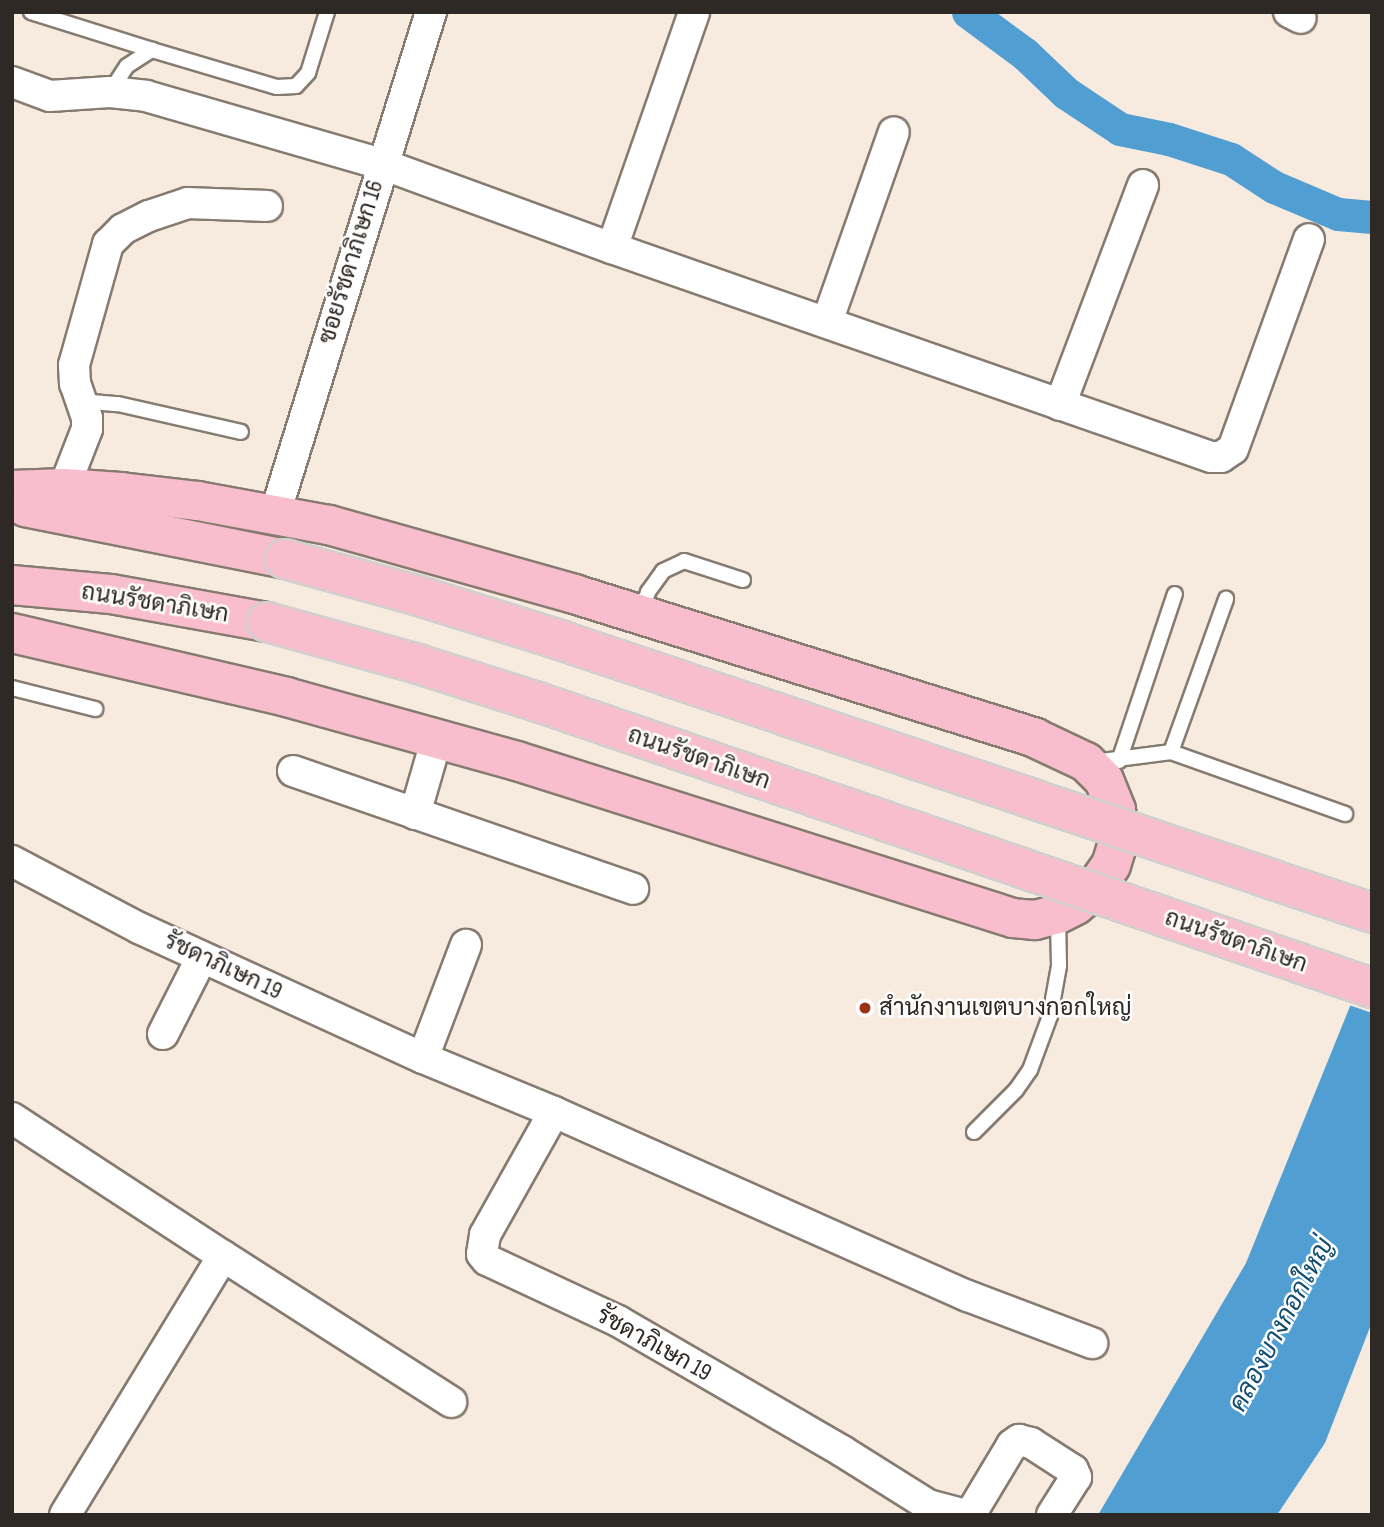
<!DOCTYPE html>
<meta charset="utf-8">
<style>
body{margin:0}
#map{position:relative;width:1384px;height:1527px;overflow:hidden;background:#f7eade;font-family:"Sofia Sans Condensed",Sarabun,sans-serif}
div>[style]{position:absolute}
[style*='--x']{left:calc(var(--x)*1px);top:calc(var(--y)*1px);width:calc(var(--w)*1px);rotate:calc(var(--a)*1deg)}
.water>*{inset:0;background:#519ed3}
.pier>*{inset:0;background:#f7eade}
.canal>*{height:33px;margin:-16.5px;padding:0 16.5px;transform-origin:16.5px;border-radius:16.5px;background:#519ed3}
.roads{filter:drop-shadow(2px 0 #867b70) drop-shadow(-2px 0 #867b70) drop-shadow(0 2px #867b70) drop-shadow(0 -2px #867b70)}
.service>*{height:14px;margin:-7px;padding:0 7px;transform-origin:7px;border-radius:7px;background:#fff}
.minor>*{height:30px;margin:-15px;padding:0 15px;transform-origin:15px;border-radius:15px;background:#fff}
.primary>*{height:38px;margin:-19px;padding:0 19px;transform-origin:19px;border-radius:19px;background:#f8becd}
.bridges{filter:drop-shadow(2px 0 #d1d0cf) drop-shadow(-2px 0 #d1d0cf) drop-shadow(0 2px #d1d0cf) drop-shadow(0 -2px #d1d0cf)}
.primary-bridge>*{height:38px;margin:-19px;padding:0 19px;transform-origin:19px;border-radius:19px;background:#f8becd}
.dots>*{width:19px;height:19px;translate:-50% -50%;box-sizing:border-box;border:4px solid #fff;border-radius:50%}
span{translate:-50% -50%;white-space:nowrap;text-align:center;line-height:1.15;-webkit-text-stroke:5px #fff;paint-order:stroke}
.street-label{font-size:24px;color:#2e2925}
.poi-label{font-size:24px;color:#2e2925}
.left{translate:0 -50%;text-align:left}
.water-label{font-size:26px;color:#124d71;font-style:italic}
.frame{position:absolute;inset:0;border:14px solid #2e2925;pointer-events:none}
</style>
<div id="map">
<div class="water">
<div style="clip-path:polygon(1372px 952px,1372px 1322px,1325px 1443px,1277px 1515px,1098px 1515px,1246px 1263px)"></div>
</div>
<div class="pier">
<div style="clip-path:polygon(1372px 949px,1372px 1013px,1346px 1004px)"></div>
</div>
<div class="canal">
<div style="--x:968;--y:12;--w:71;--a:36.4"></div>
<div style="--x:1025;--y:54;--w:57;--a:43.6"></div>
<div style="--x:1066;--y:93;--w:65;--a:33.7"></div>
<div style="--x:1120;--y:129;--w:50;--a:11.5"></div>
<div style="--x:1169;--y:139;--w:65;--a:17.9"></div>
<div style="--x:1231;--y:159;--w:51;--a:33.1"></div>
<div style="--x:1274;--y:187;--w:69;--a:22.9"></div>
<div style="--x:1338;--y:214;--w:34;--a:5"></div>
</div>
<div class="roads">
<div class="service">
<div style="--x:31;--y:12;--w:127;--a:17.4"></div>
<div style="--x:110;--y:92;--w:31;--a:-57"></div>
<div style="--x:127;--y:66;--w:30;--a:-33"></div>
<div style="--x:152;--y:50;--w:130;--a:16.5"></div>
<div style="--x:277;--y:87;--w:19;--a:-3"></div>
<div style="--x:296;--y:86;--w:18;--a:-47"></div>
<div style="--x:308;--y:73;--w:64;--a:-72.7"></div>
<div style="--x:80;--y:401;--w:38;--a:5"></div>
<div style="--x:118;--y:404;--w:126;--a:12.8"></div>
<div style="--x:641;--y:615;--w:24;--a:-73"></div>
<div style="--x:648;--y:592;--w:26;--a:-54"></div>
<div style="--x:663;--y:571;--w:23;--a:-25"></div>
<div style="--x:684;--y:561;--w:62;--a:17.9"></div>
<div style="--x:12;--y:688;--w:86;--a:14.2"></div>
<div style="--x:1171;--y:752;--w:163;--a:-70.2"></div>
<div style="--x:1119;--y:761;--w:176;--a:-71.5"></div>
<div style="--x:1094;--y:762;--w:78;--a:-7.4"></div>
<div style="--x:1171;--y:752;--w:185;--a:19.6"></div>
<div style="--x:974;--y:1132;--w:59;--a:-45"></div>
<div style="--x:1016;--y:1090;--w:24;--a:-55"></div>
<div style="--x:1030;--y:1070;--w:58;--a:-69.7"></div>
<div style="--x:1050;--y:1016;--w:51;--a:-79.8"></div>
<div style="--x:1059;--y:966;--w:48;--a:-91.2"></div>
</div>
<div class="minor">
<div style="--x:1289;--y:12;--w:13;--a:27"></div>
<div style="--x:12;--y:82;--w:40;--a:20.2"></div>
<div style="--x:50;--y:96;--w:60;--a:-3.8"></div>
<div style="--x:110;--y:92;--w:36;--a:6"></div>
<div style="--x:146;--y:96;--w:246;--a:16.1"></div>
<div style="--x:382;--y:164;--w:245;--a:20.1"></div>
<div style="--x:612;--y:248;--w:634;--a:19.23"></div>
<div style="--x:1211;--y:457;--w:10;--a:0"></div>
<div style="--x:1221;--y:457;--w:14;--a:-34"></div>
<div style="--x:1233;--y:449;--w:223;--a:-70.1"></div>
<div style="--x:612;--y:248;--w:250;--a:-70.8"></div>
<div style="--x:827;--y:322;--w:201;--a:-70.6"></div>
<div style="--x:1060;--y:405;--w:235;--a:-69.3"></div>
<div style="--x:64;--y:488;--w:63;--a:-68.7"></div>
<div style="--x:87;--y:429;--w:11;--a:-90"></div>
<div style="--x:87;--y:418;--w:36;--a:-109"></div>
<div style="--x:75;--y:384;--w:19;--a:-93"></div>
<div style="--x:74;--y:365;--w:126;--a:-74.3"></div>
<div style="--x:108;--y:244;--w:21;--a:-45"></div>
<div style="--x:123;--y:229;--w:29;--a:-27"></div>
<div style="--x:149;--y:216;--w:41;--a:-18.4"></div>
<div style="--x:188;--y:203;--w:79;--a:2.2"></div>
<div style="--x:275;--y:514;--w:526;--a:-72.74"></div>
<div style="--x:293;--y:771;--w:360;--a:19.1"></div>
<div style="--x:415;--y:814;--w:79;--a:-73.9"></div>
<div style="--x:12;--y:861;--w:144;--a:27.8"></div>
<div style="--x:139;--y:928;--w:312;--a:24.6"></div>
<div style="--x:423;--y:1058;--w:142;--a:22.4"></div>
<div style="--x:554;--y:1112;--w:141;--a:119.3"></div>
<div style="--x:485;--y:1235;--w:19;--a:99"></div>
<div style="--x:482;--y:1254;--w:8;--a:50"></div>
<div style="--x:487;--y:1260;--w:145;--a:25"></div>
<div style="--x:618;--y:1321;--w:259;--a:30.1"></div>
<div style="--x:842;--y:1451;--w:102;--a:32.1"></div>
<div style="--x:928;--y:1505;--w:38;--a:15"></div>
<div style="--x:163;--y:1034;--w:86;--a:-63.1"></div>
<div style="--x:423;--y:1058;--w:121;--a:-69.2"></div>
<div style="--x:554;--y:1112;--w:453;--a:24"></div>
<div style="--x:968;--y:1296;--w:133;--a:20.8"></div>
<div style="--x:12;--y:1118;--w:252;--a:33.2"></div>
<div style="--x:223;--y:1256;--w:303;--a:121.4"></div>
<div style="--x:223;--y:1256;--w:271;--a:32.6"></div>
<div style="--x:970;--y:1515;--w:82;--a:-59"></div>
<div style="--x:1012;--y:1445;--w:9;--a:-36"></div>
<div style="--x:1019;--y:1440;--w:12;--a:14"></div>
<div style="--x:1031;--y:1443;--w:50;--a:32.7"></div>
<div style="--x:1073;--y:1470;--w:8;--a:67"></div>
<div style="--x:1076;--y:1477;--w:45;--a:122.3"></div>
</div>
<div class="primary">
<div style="--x:12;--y:490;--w:52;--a:-2.2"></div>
<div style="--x:64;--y:488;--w:57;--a:4"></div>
<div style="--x:121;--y:492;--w:78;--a:6.7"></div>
<div style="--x:198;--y:501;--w:133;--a:10.4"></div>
<div style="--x:329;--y:525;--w:255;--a:15.7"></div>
<div style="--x:574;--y:594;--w:483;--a:17.3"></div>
<div style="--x:1035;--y:738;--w:56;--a:25.2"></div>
<div style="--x:1086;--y:762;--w:25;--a:45"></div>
<div style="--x:1104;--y:780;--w:32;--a:68"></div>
<div style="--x:1116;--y:810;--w:21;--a:82"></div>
<div style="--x:1119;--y:831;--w:18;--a:99"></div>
<div style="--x:1116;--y:849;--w:17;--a:107"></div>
<div style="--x:1111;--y:865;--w:32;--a:125"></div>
<div style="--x:1093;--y:891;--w:22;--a:141"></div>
<div style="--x:1076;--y:905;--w:20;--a:153"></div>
<div style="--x:1058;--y:914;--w:24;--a:165"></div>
<div style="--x:1035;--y:920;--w:22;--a:-175"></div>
<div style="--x:1013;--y:918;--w:520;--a:-162.44"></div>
<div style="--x:517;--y:761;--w:239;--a:-164.5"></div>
<div style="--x:287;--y:697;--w:282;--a:-166.9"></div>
<div style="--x:25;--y:507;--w:265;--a:11.3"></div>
<div style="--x:12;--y:585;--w:99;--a:5.2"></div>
<div style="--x:111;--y:594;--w:158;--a:10.2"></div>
</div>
</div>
<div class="bridges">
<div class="primary-bridge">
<div style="--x:285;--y:559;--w:139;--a:15.4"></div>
<div style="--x:419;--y:596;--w:145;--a:17.3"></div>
<div style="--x:557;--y:639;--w:860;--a:18.58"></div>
<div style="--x:267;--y:622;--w:157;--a:15.5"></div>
<div style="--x:418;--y:664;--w:126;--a:17.6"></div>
<div style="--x:538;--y:702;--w:882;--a:18.93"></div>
</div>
</div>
<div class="dots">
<div style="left:865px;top:1008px;background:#9a3214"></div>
</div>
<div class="street-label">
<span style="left:351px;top:262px;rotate:-73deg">ซอยรัชดาภิเษก 16</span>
<span style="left:155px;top:603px;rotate:9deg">ถนนรัชดาภิเษก</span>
<span style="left:699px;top:758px;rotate:19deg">ถนนรัชดาภิเษก</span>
<span style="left:1236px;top:941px;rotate:19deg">ถนนรัชดาภิเษก</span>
<span style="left:223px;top:966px;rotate:25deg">รัชดาภิเษก 19</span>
<span style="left:654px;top:1344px;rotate:29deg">รัชดาภิเษก 19</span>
</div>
<div class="poi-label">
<span class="left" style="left:879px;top:1008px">สำนักงานเขตบางกอกใหญ่</span>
</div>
<div class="water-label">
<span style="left:1282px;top:1325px;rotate:-62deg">คลองบางกอกใหญ่</span>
</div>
<div class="frame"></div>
</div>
